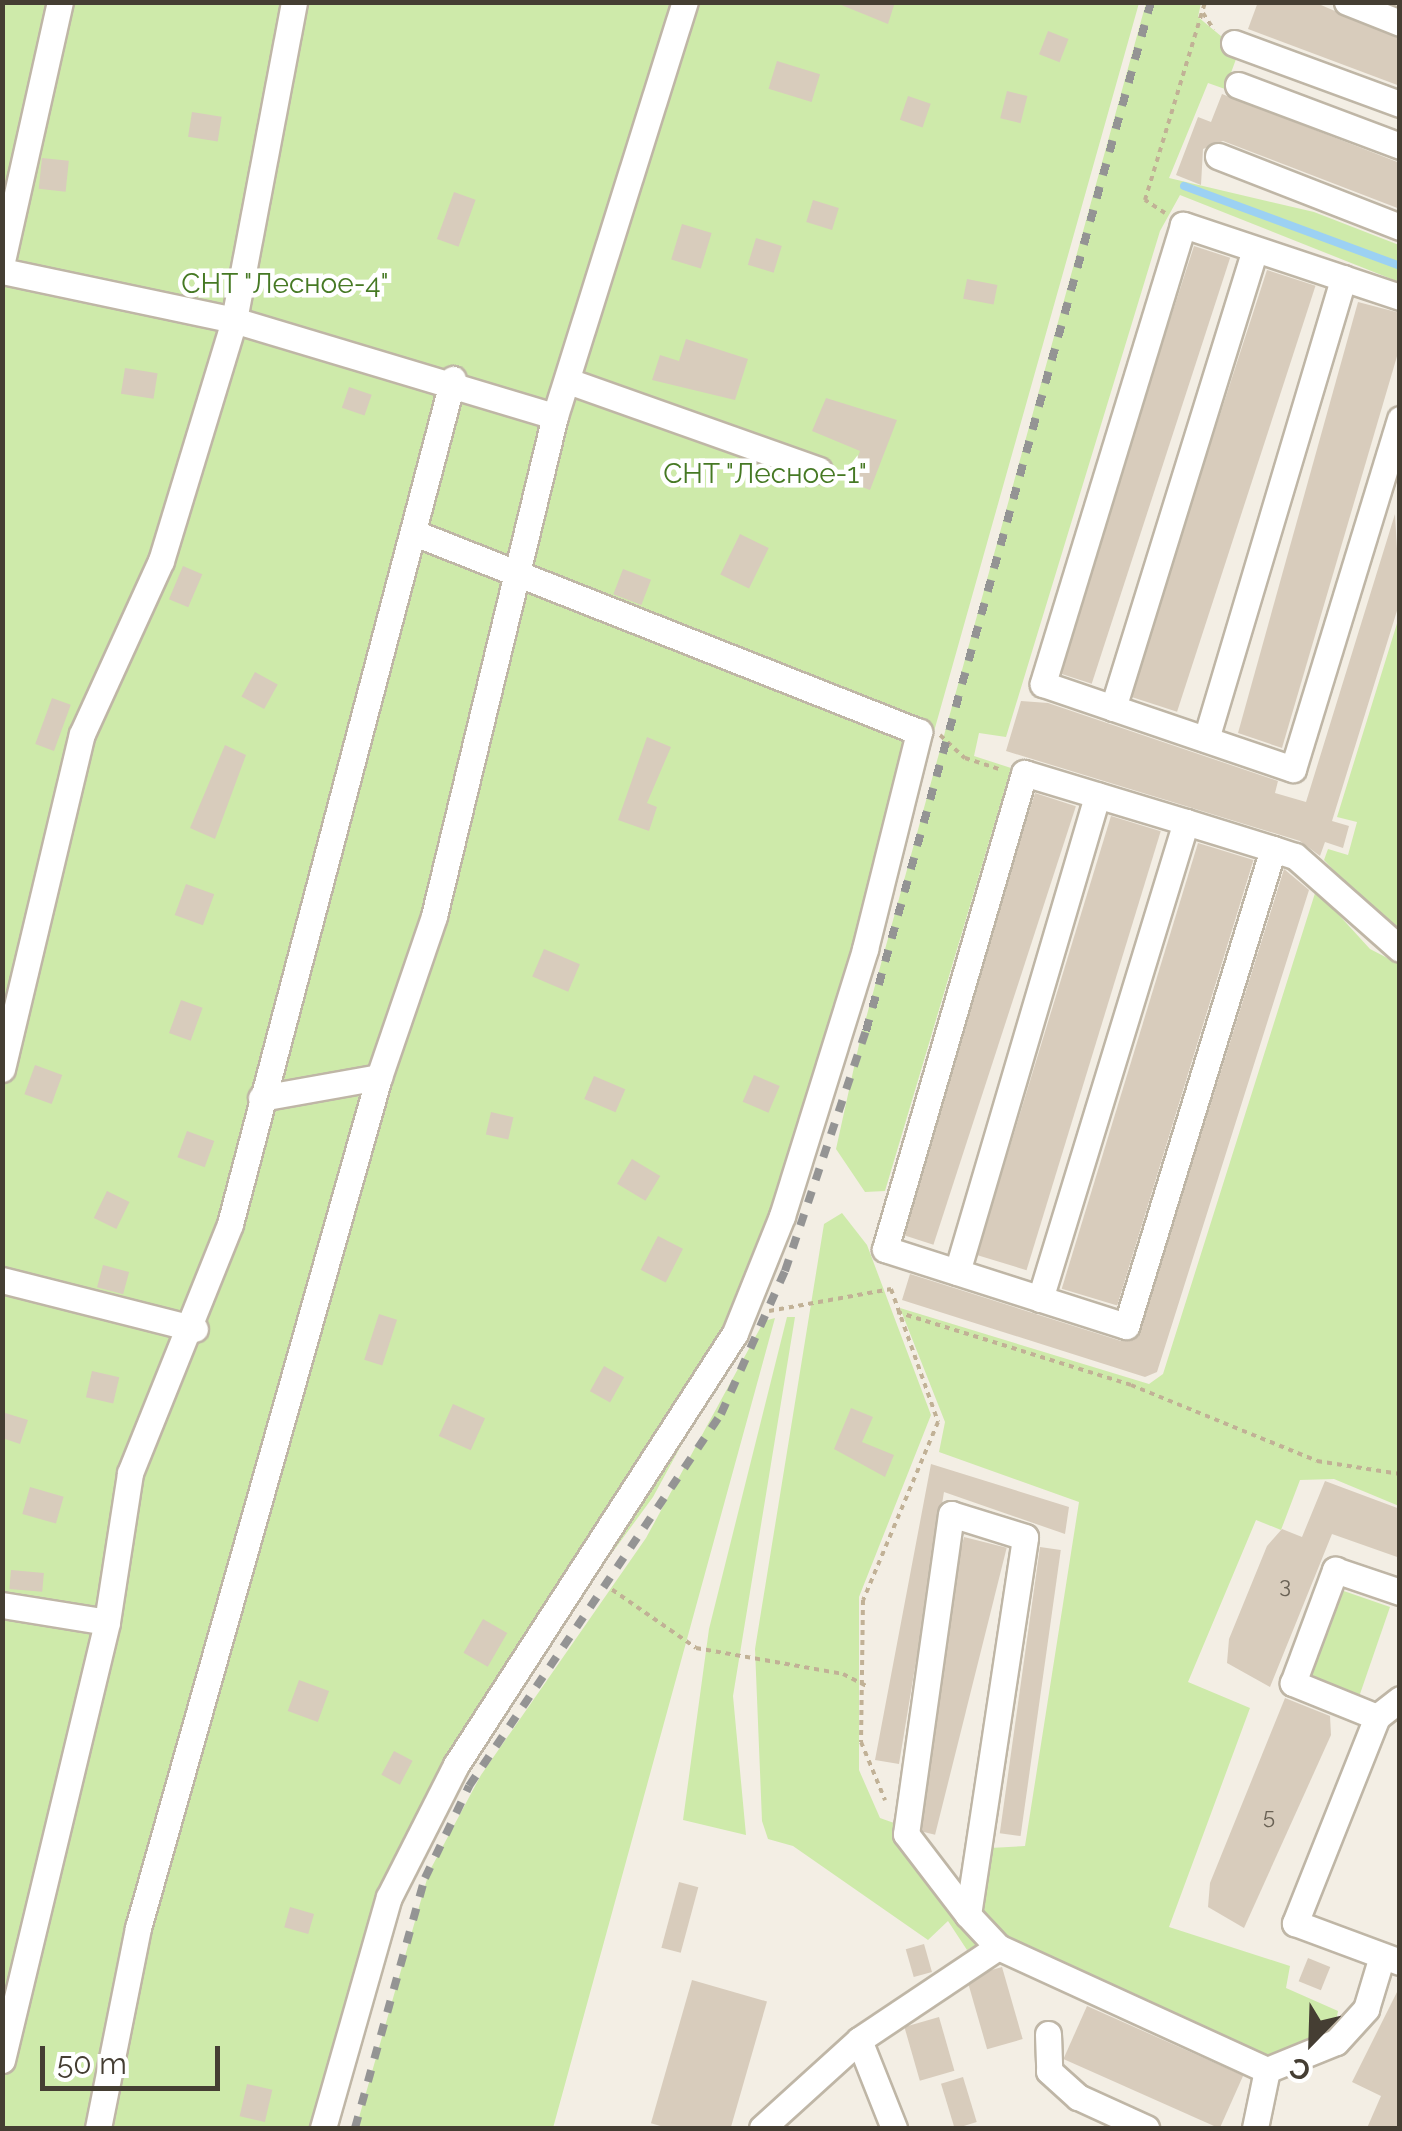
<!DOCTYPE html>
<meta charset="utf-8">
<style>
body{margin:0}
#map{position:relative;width:1402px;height:2131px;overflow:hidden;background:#f3eee4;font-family:Raleway,sans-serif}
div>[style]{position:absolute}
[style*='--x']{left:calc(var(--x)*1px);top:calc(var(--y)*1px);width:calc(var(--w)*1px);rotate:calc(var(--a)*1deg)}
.green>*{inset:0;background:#ceeaaa;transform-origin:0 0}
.stream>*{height:8px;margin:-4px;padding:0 4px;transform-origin:4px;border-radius:4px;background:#9cd1f3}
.building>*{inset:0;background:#d8ccbc;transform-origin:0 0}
.path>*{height:4px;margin-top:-2px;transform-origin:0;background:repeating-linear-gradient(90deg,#c1b196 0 5px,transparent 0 10px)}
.roads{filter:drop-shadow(2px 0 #bfb6a6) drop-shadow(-2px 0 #bfb6a6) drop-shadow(0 2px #bfb6a6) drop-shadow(0 -2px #bfb6a6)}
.minor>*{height:25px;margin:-12.5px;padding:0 12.5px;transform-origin:12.5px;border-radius:12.5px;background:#fff}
.rail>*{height:8px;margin-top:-4px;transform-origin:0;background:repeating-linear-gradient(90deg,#949494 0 12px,transparent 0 24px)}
span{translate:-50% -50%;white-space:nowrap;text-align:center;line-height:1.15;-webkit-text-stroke:9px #fff;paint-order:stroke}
.number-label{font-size:22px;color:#6a6255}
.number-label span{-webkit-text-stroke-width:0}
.park-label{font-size:28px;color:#467924}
.frame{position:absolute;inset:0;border:5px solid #453e33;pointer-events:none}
.north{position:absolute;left:1262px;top:1991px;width:100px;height:100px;-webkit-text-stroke:8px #fff;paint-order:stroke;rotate:203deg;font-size:28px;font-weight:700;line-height:40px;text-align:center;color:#453e33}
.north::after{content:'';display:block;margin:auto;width:35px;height:45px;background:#453e33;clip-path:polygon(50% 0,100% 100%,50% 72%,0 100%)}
.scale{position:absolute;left:40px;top:2046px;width:180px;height:45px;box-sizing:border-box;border:5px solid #453e33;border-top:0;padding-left:12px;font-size:30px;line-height:35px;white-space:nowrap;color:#453e33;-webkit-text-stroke:8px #fff;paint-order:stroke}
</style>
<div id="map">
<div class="green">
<div style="clip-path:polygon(2px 3px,1139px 3px,839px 1069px,749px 1321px,653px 1497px,488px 1722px,400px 1884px,332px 2128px,3px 2128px)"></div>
<div style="clip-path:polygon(1146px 3px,1201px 3px,1198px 17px,1239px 51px,1225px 89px,1208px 83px,1169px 178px,1314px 212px,1399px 245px,1399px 282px,1180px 195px,1160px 231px,1006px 737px,979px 733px,974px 756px,1011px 768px,885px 1191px,865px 1192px,836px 1149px,860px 1040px)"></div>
<div style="clip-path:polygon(1399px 617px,1399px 939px,1324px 860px,1328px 849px,1348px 855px,1357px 822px,1337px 817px)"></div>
<div style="clip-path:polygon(1316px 890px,1370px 949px,1399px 964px,1399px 1506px,1334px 1479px,1300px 1480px,1281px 1530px,1256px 1520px,1188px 1682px,1250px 1708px,1169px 1927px,1290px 1966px,1286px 1988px,1338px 2011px,1334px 2033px,1268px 2058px,995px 1932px,983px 1913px,990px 1848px,1025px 1846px,1079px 1502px,939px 1452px,945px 1422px,900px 1308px,1149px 1384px,1163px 1374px)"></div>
<div style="clip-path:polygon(842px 1213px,867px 1245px,931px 1415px,859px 1597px,859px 1770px,880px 1818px,894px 1823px,978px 1944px,967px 1950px,948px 1921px,928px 1940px,793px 1846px,768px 1839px,762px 1821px,755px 1649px,824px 1224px)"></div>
<div style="clip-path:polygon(787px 1317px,795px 1317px,733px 1696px,746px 1835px,683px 1820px,709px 1629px)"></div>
<div style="clip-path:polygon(775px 1318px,553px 2128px,356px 2128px,429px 1872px,481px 1775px,646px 1538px,764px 1321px)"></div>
<div style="left:1338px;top:1589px;width:55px;height:94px;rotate:19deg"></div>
</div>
<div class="stream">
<div style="--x:1184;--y:186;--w:230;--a:20.3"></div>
</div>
<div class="building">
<div style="clip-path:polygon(834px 2px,895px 2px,888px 24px)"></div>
<div style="clip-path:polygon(1258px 2px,1314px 2px,1400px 39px,1400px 86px,1248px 29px)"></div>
<div style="left:1048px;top:31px;width:22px;height:25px;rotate:21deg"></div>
<div style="left:777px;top:61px;width:45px;height:29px;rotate:17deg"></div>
<div style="left:1007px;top:91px;width:21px;height:28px;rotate:14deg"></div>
<div style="clip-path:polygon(1222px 94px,1400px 163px,1400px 209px,1223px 141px,1203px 149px,1201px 185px,1176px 175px,1198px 117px,1211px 122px)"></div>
<div style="left:908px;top:96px;width:24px;height:25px;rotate:19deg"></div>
<div style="left:192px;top:112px;width:30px;height:25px;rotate:9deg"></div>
<div style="left:42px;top:158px;width:27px;height:31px;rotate:6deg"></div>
<div style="left:454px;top:192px;width:23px;height:50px;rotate:20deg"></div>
<div style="left:813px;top:200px;width:27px;height:23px;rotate:17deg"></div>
<div style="left:682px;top:224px;width:31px;height:37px;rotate:17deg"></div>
<div style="left:756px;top:238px;width:27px;height:28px;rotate:17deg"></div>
<div style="left:1194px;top:246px;width:38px;height:448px;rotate:18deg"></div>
<div style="left:1267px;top:270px;width:51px;height:448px;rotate:18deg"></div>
<div style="left:967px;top:279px;width:31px;height:20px;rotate:11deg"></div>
<div style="clip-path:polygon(1358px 302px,1400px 313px,1400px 346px,1282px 748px,1238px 733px)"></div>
<div style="clip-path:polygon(686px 339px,748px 359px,735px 400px,652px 380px,660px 355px,679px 361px)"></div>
<div style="left:125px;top:368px;width:33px;height:26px;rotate:9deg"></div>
<div style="left:349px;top:387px;width:24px;height:22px;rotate:19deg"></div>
<div style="clip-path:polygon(826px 398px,897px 420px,870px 490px,849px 482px,860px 451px,812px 431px)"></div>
<div style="clip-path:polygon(1395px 514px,1400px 601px,1332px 821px,1349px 826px,1343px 848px,1325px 842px,1320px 856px,1300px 841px,1006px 751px,1021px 701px,1048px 703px,1278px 781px,1275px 793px,1306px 802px)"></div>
<div style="left:740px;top:534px;width:32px;height:45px;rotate:26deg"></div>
<div style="left:183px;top:566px;width:21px;height:36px;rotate:23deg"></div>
<div style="left:623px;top:569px;width:30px;height:27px;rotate:21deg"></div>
<div style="left:255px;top:672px;width:26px;height:28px;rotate:29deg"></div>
<div style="left:52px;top:698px;width:20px;height:49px;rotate:20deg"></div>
<div style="clip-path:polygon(647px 737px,671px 747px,647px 803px,657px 807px,649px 831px,618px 820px)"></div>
<div style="clip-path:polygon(225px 745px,246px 755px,215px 839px,190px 828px)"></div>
<div style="left:1035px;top:793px;width:43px;height:461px;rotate:18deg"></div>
<div style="left:1111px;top:816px;width:52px;height:459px;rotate:17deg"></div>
<div style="left:1198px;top:843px;width:58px;height:466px;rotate:17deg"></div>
<div style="clip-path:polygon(1284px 869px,1309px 890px,1157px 1372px,1145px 1377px,902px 1300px,910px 1274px,1121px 1341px,1138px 1337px)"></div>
<div style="left:186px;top:884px;width:30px;height:33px;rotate:20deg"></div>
<div style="left:544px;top:949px;width:39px;height:30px;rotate:23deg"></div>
<div style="left:181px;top:1000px;width:23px;height:35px;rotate:20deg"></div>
<div style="left:35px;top:1065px;width:29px;height:31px;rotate:20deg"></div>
<div style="left:754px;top:1075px;width:28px;height:29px;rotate:23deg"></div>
<div style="left:594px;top:1076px;width:34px;height:25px;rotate:23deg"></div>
<div style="left:491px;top:1112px;width:23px;height:23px;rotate:13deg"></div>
<div style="left:187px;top:1131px;width:29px;height:28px;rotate:20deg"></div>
<div style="left:632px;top:1159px;width:33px;height:29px;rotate:31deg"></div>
<div style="left:107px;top:1191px;width:25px;height:30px;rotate:26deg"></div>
<div style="left:658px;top:1236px;width:28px;height:38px;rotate:27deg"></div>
<div style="left:103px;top:1265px;width:27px;height:23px;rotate:15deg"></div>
<div style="left:379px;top:1314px;width:19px;height:48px;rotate:18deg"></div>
<div style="left:604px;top:1366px;width:23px;height:29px;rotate:29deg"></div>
<div style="left:92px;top:1371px;width:28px;height:27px;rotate:13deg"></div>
<div style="left:453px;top:1404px;width:35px;height:35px;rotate:24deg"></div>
<div style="clip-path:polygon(851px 1408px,873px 1417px,862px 1442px,894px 1455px,885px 1477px,834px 1449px)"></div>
<div style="clip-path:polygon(2px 1412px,28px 1420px,20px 1444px,2px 1438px)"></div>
<div style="clip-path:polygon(931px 1464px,1069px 1507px,1065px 1534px,944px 1492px,899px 1764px,875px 1760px)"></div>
<div style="clip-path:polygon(1325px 1481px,1400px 1509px,1400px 1558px,1332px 1534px,1270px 1687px,1227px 1663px,1229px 1639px,1267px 1546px,1282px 1529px,1302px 1537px)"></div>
<div style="left:30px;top:1487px;width:35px;height:28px;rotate:16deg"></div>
<div style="left:964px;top:1537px;width:44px;height:296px;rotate:14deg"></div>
<div style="left:1040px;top:1547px;width:21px;height:289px;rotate:8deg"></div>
<div style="left:11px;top:1570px;width:33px;height:19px;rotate:5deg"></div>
<div style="left:483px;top:1619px;width:28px;height:39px;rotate:30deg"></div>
<div style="left:299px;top:1680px;width:32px;height:33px;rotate:20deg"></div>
<div style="clip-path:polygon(1285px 1698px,1330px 1716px,1331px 1735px,1244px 1928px,1208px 1907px,1210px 1883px)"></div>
<div style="left:394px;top:1751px;width:21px;height:27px;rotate:28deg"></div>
<div style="left:679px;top:1882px;width:20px;height:68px;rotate:15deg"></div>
<div style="left:290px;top:1907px;width:25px;height:21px;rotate:16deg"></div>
<div style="left:924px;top:1944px;width:29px;height:19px;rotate:74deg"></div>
<div style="left:1308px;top:1958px;width:24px;height:25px;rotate:22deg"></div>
<div style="left:1002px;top:1967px;width:75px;height:37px;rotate:74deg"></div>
<div style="left:692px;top:1980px;width:78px;height:149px;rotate:16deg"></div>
<div style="clip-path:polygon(1400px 1986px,1400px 2128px,1367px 2128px,1381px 2096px,1352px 2082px)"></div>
<div style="left:1087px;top:2006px;width:171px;height:58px;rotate:24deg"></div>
<div style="left:939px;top:2017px;width:56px;height:36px;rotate:74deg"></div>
<div style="left:963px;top:2077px;width:47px;height:23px;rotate:73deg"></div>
<div style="left:247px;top:2084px;width:26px;height:33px;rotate:13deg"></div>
</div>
<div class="path">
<div style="--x:1203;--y:13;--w:20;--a:57"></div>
<div style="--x:1165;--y:213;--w:24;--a:-147"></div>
<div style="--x:1145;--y:200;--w:207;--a:-73.1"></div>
<div style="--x:940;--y:735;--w:34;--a:43"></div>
<div style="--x:965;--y:758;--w:36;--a:18"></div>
<div style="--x:769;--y:1311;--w:124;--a:-10.2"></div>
<div style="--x:891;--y:1289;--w:141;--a:70.5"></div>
<div style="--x:938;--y:1422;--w:193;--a:112.8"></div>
<div style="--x:863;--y:1600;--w:142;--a:90.8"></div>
<div style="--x:861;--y:1742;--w:63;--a:67.5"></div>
<div style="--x:897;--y:1312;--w:245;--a:17.3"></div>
<div style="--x:1131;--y:1385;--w:201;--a:22.2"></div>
<div style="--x:1317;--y:1461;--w:84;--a:8.9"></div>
<div style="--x:604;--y:1584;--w:112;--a:34.8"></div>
<div style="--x:696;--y:1648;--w:149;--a:10"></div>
<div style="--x:843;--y:1674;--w:28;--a:27"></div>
</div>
<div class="roads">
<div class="minor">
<div style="--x:1347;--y:2;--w:57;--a:21.6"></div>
<div style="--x:1234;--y:43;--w:177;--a:20.2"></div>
<div style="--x:1238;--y:85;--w:173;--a:20.6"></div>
<div style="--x:1218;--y:156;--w:195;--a:21.3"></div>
<div style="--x:2;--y:261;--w:265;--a:-77.4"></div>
<div style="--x:2;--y:271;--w:237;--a:11.9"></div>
<div style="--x:234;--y:320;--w:335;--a:16.7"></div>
<div style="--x:1400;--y:297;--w:229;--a:-161.6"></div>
<div style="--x:1183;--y:225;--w:480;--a:107"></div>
<div style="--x:1043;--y:684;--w:264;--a:18.8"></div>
<div style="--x:1293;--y:769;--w:366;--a:-73"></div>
<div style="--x:568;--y:381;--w:266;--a:19.5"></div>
<div style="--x:1113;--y:708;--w:480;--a:-72.8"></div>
<div style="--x:1206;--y:739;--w:481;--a:-73.4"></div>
<div style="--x:1273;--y:849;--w:499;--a:107.1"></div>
<div style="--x:1126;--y:1326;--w:253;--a:-162.3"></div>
<div style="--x:885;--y:1249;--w:496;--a:-73.7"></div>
<div style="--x:1024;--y:773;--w:169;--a:16.8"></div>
<div style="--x:1186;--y:822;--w:91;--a:17.2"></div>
<div style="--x:1273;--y:849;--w:23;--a:18"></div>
<div style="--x:1295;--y:856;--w:140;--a:41.5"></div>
<div style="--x:2;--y:1069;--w:344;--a:-76.6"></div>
<div style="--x:82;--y:734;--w:190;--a:-65.5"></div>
<div style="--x:161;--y:561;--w:252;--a:-73.1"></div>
<div style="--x:234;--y:320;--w:324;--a:-79.3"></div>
<div style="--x:261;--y:1098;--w:120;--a:-10.1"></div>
<div style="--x:957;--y:1272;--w:497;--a:-73.6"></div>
<div style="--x:2;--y:1280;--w:199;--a:14.2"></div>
<div style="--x:1040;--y:1299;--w:499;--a:-73"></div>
<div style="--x:2;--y:1605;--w:106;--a:9.2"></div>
<div style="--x:1400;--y:1699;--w:29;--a:142"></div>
<div style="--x:1377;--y:1717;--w:222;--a:111.7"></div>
<div style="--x:1295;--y:1923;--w:112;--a:20.4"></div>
<div style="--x:1377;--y:1717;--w:91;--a:-158"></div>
<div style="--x:1293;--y:1683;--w:121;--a:-69.6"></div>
<div style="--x:1335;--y:1570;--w:69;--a:18.7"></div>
<div style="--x:968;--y:1915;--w:382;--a:-81.4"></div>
<div style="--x:1025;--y:1537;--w:77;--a:-162.7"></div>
<div style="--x:951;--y:1514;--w:323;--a:98"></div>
<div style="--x:906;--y:1834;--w:102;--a:52.6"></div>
<div style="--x:968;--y:1915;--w:44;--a:46.8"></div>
<div style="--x:998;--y:1947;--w:296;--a:24.6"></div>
<div style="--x:1267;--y:2070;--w:59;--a:101.7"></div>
<div style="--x:1048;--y:2034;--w:37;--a:88"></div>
<div style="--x:1049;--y:2071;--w:39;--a:42"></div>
<div style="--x:1078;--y:2097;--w:75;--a:24.5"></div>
<div style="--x:859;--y:2040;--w:95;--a:68.3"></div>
<div style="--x:2;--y:2060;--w:450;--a:-76.5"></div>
<div style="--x:107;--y:1622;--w:151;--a:-81.2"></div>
<div style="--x:130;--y:1473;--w:268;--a:-68.1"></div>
<div style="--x:230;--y:1224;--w:874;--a:-75.22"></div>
<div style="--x:1267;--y:2070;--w:74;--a:-22.1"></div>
<div style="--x:1336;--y:2042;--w:45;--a:-47.7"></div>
<div style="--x:1366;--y:2009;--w:55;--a:-73.2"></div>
<div style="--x:98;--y:2128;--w:204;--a:-78.7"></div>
<div style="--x:138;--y:1928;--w:884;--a:-74.19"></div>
<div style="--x:379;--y:1077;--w:170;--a:-71.1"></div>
<div style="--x:434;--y:916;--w:514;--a:-76.4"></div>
<div style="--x:555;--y:416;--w:434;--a:-72.6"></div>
<div style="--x:323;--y:2128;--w:240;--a:-74.1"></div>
<div style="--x:389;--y:1897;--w:148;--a:-63.1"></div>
<div style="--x:456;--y:1765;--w:514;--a:-57.14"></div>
<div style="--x:735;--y:1333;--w:126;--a:-68.1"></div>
<div style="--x:782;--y:1216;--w:280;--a:-72.7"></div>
<div style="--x:865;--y:949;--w:224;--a:-76"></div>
<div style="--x:919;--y:732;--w:540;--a:-158.47"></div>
<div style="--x:762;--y:2128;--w:131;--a:-42.2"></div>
<div style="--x:859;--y:2040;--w:167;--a:-33.8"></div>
</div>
</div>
<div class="rail">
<div style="--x:355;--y:2128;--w:260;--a:-74.4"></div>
<div style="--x:425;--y:1878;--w:102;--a:-64.4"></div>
<div style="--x:469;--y:1786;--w:449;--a:-55.9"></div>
<div style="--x:721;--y:1414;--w:157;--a:-65.9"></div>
<div style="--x:785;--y:1271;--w:253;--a:-71.4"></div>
<div style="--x:866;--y:1031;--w:1068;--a:-74.52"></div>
</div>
<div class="number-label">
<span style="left:1285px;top:1586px">3</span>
<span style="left:1269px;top:1817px">5</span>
</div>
<div class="park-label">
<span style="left:285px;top:284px">СНТ "Лесное-4"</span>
<span style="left:765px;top:474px">СНТ "Лесное-1"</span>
</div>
<div class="frame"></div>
<div class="north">С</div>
<div class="scale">50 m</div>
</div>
